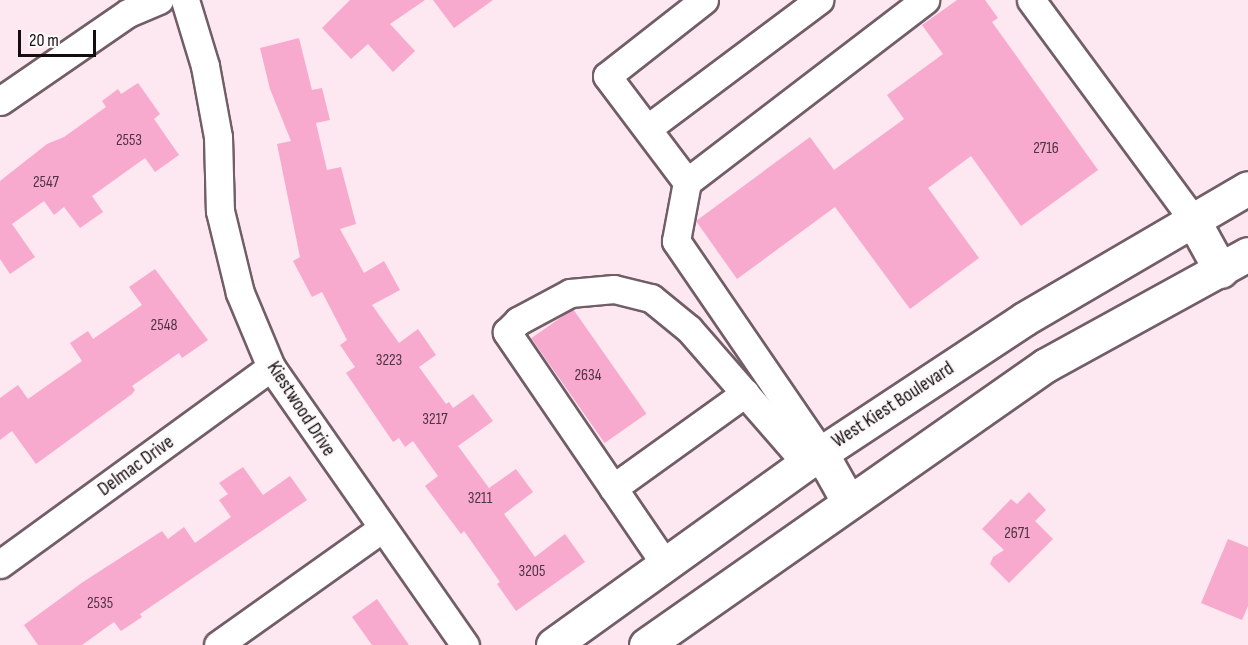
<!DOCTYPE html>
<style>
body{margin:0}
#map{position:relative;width:1248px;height:645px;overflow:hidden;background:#fde7f0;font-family:"Sofia Sans Condensed",sans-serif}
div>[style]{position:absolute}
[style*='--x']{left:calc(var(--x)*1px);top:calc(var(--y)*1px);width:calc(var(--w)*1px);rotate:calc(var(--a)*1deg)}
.building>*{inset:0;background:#f8aace;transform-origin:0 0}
.roads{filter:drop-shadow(2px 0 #715e66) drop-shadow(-2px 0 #715e66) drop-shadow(0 2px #715e66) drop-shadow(0 -2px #715e66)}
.minor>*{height:27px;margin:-13.5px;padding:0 13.5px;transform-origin:13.5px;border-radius:13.5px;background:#fff}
.major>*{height:33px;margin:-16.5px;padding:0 16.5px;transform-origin:16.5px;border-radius:16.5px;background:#fff}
span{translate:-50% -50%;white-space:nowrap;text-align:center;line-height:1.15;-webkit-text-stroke:6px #fefafb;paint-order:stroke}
.number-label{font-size:16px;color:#4d3440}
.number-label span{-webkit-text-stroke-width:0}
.street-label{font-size:20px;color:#140d10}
.scale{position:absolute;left:18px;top:30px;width:78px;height:27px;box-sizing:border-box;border:3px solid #140d10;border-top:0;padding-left:8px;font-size:18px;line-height:21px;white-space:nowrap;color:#140d10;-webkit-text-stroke:4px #fefafb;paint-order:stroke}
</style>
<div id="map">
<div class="building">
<div style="clip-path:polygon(350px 0,425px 0,390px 24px,415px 51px,393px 72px,368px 44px,351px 59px,322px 28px)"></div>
<div style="clip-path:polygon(433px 0,493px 0,454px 28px)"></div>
<div style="clip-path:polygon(957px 0,985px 0,998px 18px,992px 22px,1098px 170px,1021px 226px,971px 156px,928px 188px,979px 258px,910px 309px,835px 207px,737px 279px,696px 221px,810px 137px,834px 170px,904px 119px,887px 95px,943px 54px,922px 25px)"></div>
<div style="clip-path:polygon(299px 38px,312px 90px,322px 88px,330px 120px,316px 123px,327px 170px,341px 167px,356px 224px,340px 229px,364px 273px,384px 261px,400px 290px,372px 305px,399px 343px,418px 329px,436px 355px,419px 367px,446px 404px,449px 402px,453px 408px,473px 394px,493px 421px,458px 446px,489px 488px,516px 469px,533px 492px,504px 514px,535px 557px,565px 534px,585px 562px,516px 611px,497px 584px,500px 582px,464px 531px,461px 534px,425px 486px,438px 476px,413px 441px,405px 447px,399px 438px,393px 442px,346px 373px,355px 367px,340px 345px,347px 340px,322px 292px,312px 297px,293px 261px,300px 257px,277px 144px,291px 141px,270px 89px,260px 48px)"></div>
<div style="clip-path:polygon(138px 83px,160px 114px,154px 119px,179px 155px,155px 172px,145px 158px,92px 196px,103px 212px,80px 228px,64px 207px,54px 215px,44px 201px,12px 224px,35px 257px,10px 274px,0 259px,0 181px,47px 144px,64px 137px,106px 107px,102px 101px,118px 89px,121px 94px)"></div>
<div style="clip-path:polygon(155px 269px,208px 340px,182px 358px,179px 353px,132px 386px,135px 390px,132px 394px,36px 464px,12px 431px,0 440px,0 398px,18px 385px,28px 399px,82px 361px,70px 343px,88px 331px,93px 339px,142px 305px,129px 287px)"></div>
<div style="left:573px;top:309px;width:128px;height:51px;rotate:55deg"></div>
<div style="clip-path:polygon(243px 467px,263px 495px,290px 476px,307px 500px,140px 614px,142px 617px,121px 631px,114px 622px,82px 645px,38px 645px,24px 625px,83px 582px,162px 531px,168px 539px,184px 527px,195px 543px,231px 517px,219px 500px,228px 494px,219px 483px)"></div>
<div style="clip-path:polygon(1029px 492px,1046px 510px,1035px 521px,1053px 539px,1009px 583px,990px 564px,993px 557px,1004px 550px,982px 529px,1011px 499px,1017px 504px)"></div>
<div style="clip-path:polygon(1228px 539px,1248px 547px,1248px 606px,1242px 620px,1201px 603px)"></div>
<div style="clip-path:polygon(377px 599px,409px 645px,372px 645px,352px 617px)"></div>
</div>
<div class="roads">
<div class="minor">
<div style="--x:185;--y:0;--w:69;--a:73.1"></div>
<div style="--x:205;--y:66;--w:72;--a:79.6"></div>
<div style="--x:218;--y:137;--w:74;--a:88.5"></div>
<div style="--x:220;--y:211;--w:84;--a:76.3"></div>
<div style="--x:240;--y:293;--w:80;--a:67.3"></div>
<div style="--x:271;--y:367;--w:339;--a:55.1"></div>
<div style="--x:704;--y:0;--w:123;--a:141.9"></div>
<div style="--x:607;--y:76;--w:133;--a:53"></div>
<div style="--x:687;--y:182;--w:60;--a:100.6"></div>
<div style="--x:676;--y:241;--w:257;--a:55.6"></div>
<div style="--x:1031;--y:0;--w:273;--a:53.6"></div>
<div style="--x:0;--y:101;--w:155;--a:-34.5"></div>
<div style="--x:128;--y:13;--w:34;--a:-23"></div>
<div style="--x:648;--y:128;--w:214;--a:-36.8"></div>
<div style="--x:687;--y:182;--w:300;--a:-37.4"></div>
<div style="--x:613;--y:488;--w:163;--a:-35.7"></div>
<div style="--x:0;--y:564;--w:335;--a:-36"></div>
<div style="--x:665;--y:564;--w:281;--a:-124.3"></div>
<div style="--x:507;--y:332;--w:16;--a:-45"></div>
<div style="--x:518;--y:321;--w:59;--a:-28.3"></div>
<div style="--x:570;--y:293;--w:44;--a:-5.2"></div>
<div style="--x:614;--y:289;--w:38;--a:14"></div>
<div style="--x:651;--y:298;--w:49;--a:39.2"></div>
<div style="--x:689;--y:329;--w:178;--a:48.9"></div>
<div style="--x:218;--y:645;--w:200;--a:-35.4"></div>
</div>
<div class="major">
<div style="--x:1193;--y:220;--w:58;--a:61.2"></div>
<div style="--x:821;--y:453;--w:55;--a:60.6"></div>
<div style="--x:553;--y:645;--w:312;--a:-35.7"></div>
<div style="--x:806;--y:463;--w:261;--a:-33.4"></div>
<div style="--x:1024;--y:319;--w:259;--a:-30.3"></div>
<div style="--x:646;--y:645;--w:488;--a:-35"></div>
<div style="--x:1046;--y:365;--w:230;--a:-28.8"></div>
</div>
</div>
<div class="number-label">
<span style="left:129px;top:141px">2553</span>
<span style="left:1046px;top:149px">2716</span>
<span style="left:46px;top:183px">2547</span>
<span style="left:164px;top:326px">2548</span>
<span style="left:389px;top:361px">3223</span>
<span style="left:588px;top:376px">2634</span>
<span style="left:435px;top:420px">3217</span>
<span style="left:480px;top:499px">3211</span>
<span style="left:1017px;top:534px">2671</span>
<span style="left:532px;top:572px">3205</span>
<span style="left:100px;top:604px">2535</span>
</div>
<div class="street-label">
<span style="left:893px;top:405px;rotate:-33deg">West Kiest Boulevard</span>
<span style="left:301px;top:409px;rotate:57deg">Kiestwood Drive</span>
<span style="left:136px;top:466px;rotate:-36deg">Delmac Drive</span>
</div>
<div class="scale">20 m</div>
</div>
